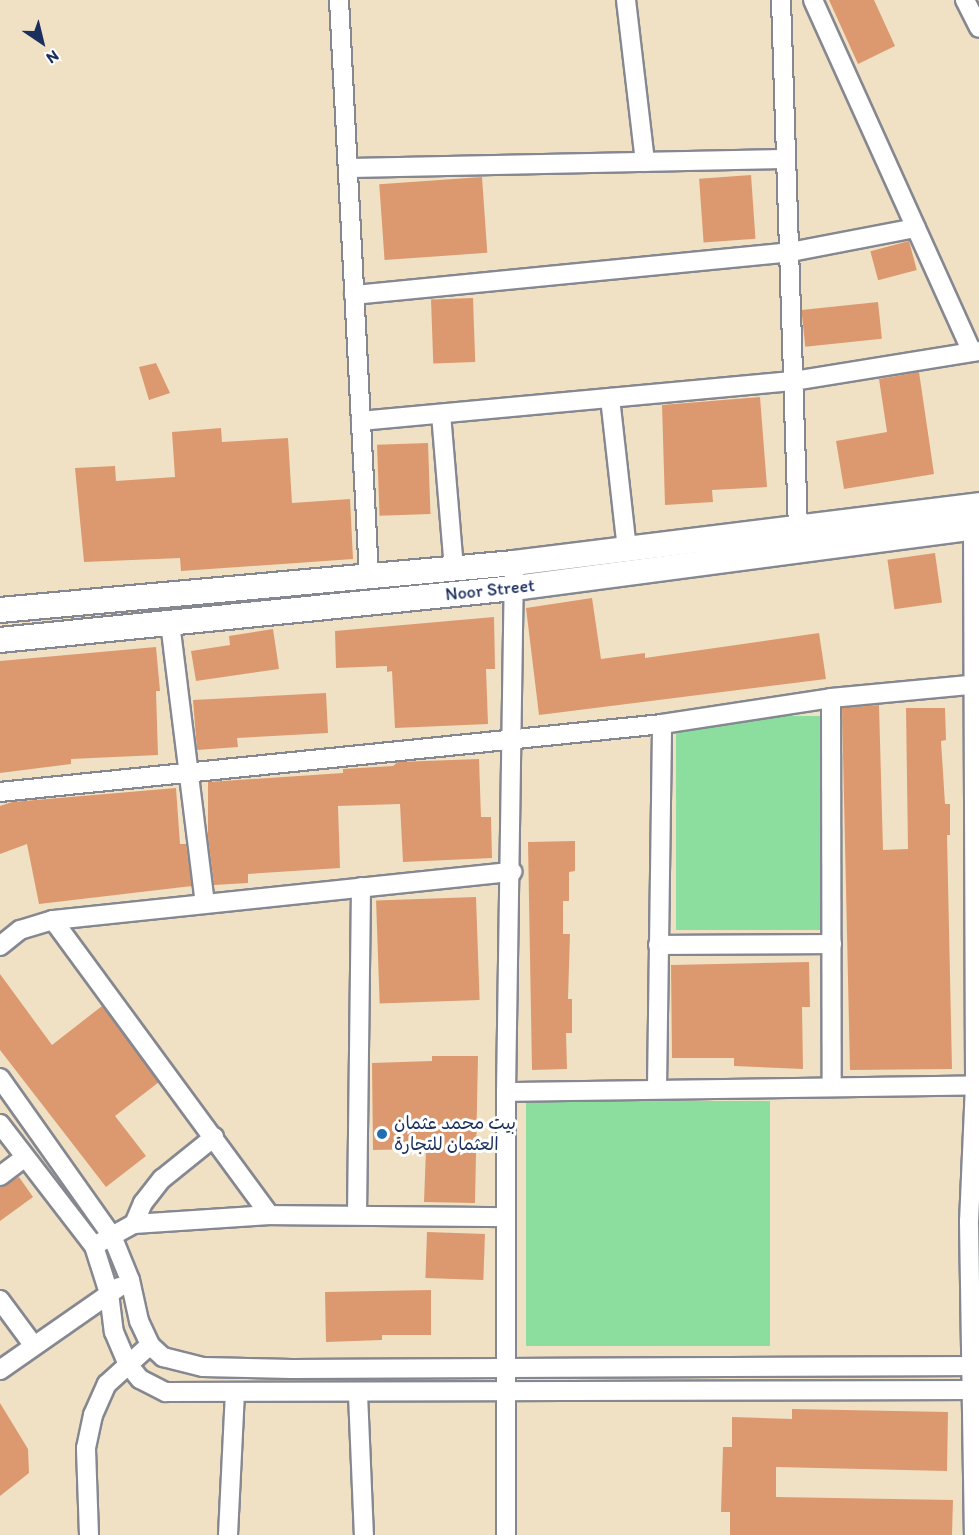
<!DOCTYPE html>
<meta charset="utf-8">
<style>
body{margin:0}
#map{position:relative;width:979px;height:1535px;overflow:hidden;background:#f0e1c4;font-family:Itim,"Playpen Sans Arabic",sans-serif}
div>[style]{position:absolute}
[style*='--x']{left:calc(var(--x)*1px);top:calc(var(--y)*1px);width:calc(var(--w)*1px);rotate:calc(var(--a)*1deg)}
.green>*{inset:0;background:#8cde9e;transform-origin:0 0}
.building>*{inset:0;background:#dc996f;transform-origin:0 0}
.roads{filter:drop-shadow(2px 0 #868891) drop-shadow(-2px 0 #868891) drop-shadow(0 2px #868891) drop-shadow(0 -2px #868891)}
.minor>*{height:18px;margin:-9px;padding:0 9px;transform-origin:9px;border-radius:9px;background:#fff}
.major>*{height:24px;margin:-12px;padding:0 12px;transform-origin:12px;border-radius:12px;background:#fff}
.dots>*{width:16px;height:16px;translate:-50% -50%;box-sizing:border-box;border:3px solid #fff;border-radius:50%}
span{translate:-50% -50%;white-space:nowrap;text-align:center;line-height:1.15;-webkit-text-stroke:6px #fff;paint-order:stroke}
.street-label{font-size:18px;color:#1b2f5e}
.poi-label{font-size:18px;color:#1b2f5e}
.left{translate:0 -50%;text-align:left}
.north{position:absolute;left:12px;top:12px;width:60px;height:60px;-webkit-text-stroke:4px #fff;paint-order:stroke;rotate:145deg;font-size:16px;font-weight:700;line-height:24px;text-align:center;color:#1b2f5e}
.north::after{content:'';display:block;margin:auto;width:21px;height:27px;background:#1b2f5e;clip-path:polygon(50% 0,100% 100%,50% 72%,0 100%)}
</style>
<div id="map">
<div class="green">
<div style="left:820px;top:716px;width:214px;height:144px;rotate:90deg"></div>
<div style="left:526px;top:1101px;width:244px;height:245px"></div>
</div>
<div class="building">
<div style="clip-path:polygon(829px 0,874px 0,895px 46px,858px 64px)"></div>
<div style="left:751px;top:175px;width:64px;height:52px;rotate:86deg"></div>
<div style="left:482px;top:177px;width:76px;height:103px;rotate:86deg"></div>
<div style="left:909px;top:241px;width:30px;height:40px;rotate:75deg"></div>
<div style="left:473px;top:298px;width:64px;height:42px;rotate:88deg"></div>
<div style="left:878px;top:302px;width:37px;height:77px;rotate:84deg"></div>
<div style="clip-path:polygon(156px 363px,170px 393px,149px 400px,139px 367px)"></div>
<div style="clip-path:polygon(919px 372px,934px 474px,844px 489px,836px 441px,887px 432px,879px 379px)"></div>
<div style="clip-path:polygon(760px 397px,767px 487px,712px 490px,713px 502px,665px 505px,662px 405px)"></div>
<div style="clip-path:polygon(221px 428px,222px 442px,288px 438px,292px 503px,350px 499px,353px 559px,181px 571px,180px 558px,84px 562px,75px 468px,115px 466px,116px 481px,175px 477px,172px 432px)"></div>
<div style="left:428px;top:443px;width:71px;height:51px;rotate:88deg"></div>
<div style="left:935px;top:553px;width:50px;height:48px;rotate:82deg"></div>
<div style="clip-path:polygon(592px 598px,601px 659px,645px 653px,645px 658px,819px 633px,826px 679px,539px 715px,526px 608px)"></div>
<div style="clip-path:polygon(494px 617px,495px 669px,486px 669px,488px 724px,395px 728px,392px 671px,387px 672px,387px 666px,336px 668px,335px 631px)"></div>
<div style="clip-path:polygon(273px 629px,279px 669px,196px 681px,191px 651px,230px 645px,229px 636px)"></div>
<div style="clip-path:polygon(156px 647px,160px 691px,156px 691px,158px 755px,71px 759px,71px 764px,0 773px,0 661px)"></div>
<div style="clip-path:polygon(326px 693px,328px 733px,237px 738px,238px 747px,197px 750px,193px 700px)"></div>
<div style="clip-path:polygon(879px 705px,883px 850px,908px 849px,906px 708px,945px 708px,946px 740px,941px 741px,945px 804px,950px 804px,950px 835px,947px 835px,952px 1069px,850px 1070px,842px 708px)"></div>
<div style="clip-path:polygon(479px 759px,481px 817px,491px 817px,492px 858px,403px 862px,400px 804px,338px 806px,340px 868px,248px 874px,248px 883px,214px 885px,208px 837px,208px 782px,343px 773px,343px 769px,393px 766px,398px 762px)"></div>
<div style="clip-path:polygon(176px 788px,180px 844px,186px 844px,192px 886px,39px 904px,27px 844px,0 854px,0 806px,12px 802px)"></div>
<div style="clip-path:polygon(575px 841px,575px 871px,569px 872px,569px 901px,563px 901px,563px 934px,570px 934px,568px 999px,572px 999px,572px 1033px,566px 1033px,567px 1069px,532px 1070px,528px 842px)"></div>
<div style="left:476px;top:897px;width:103px;height:100px;rotate:88deg"></div>
<div style="clip-path:polygon(809px 962px,810px 1007px,802px 1007px,803px 1069px,734px 1066px,734px 1058px,672px 1058px,671px 965px)"></div>
<div style="clip-path:polygon(0 974px,52px 1045px,102px 1006px,159px 1082px,115px 1116px,146px 1156px,106px 1187px,0 1050px)"></div>
<div style="clip-path:polygon(432px 1056px,478px 1056px,475px 1203px,424px 1202px,426px 1149px,373px 1150px,372px 1063px,432px 1061px)"></div>
<div style="clip-path:polygon(19px 1177px,33px 1197px,0 1221px,0 1187px)"></div>
<div style="left:427px;top:1232px;width:58px;height:46px;rotate:2deg"></div>
<div style="clip-path:polygon(431px 1290px,431px 1335px,382px 1335px,382px 1340px,326px 1342px,325px 1292px)"></div>
<div style="clip-path:polygon(0 1403px,28px 1449px,29px 1473px,0 1496px)"></div>
<div style="clip-path:polygon(792px 1409px,948px 1412px,947px 1471px,776px 1467px,776px 1497px,953px 1500px,952px 1535px,730px 1535px,730px 1512px,721px 1512px,723px 1447px,732px 1447px,732px 1417px,792px 1419px)"></div>
</div>
<div class="roads">
<div class="minor">
<div style="--x:339;--y:0;--w:577;--a:87.02"></div>
<div style="--x:626;--y:0;--w:163;--a:83.3"></div>
<div style="--x:781;--y:0;--w:528;--a:88.16"></div>
<div style="--x:813;--y:0;--w:386;--a:65.7"></div>
<div style="--x:965;--y:0;--w:31;--a:63"></div>
<div style="--x:348;--y:168;--w:438;--a:-1.2"></div>
<div style="--x:354;--y:295;--w:439;--a:-5.6"></div>
<div style="--x:791;--y:252;--w:127;--a:-10.9"></div>
<div style="--x:610;--y:398;--w:152;--a:83.6"></div>
<div style="--x:441;--y:414;--w:156;--a:85.2"></div>
<div style="--x:361;--y:421;--w:435;--a:-5.3"></div>
<div style="--x:794;--y:381;--w:187;--a:-9.2"></div>
<div style="--x:973;--y:528;--w:557;--a:89.79"></div>
<div style="--x:975;--y:1085;--w:136;--a:92.5"></div>
<div style="--x:969;--y:1221;--w:314;--a:89.1"></div>
<div style="--x:170;--y:623;--w:282;--a:82.9"></div>
<div style="--x:831;--y:698;--w:387;--a:89.9"></div>
<div style="--x:0;--y:792;--w:665;--a:-5.86"></div>
<div style="--x:662;--y:724;--w:171;--a:-8.7"></div>
<div style="--x:831;--y:698;--w:149;--a:-5.4"></div>
<div style="--x:53;--y:920;--w:366;--a:53.7"></div>
<div style="--x:658;--y:945;--w:174;--a:-0.3"></div>
<div style="--x:0;--y:946;--w:26;--a:-39"></div>
<div style="--x:20;--y:930;--w:34;--a:-17"></div>
<div style="--x:53;--y:920;--w:462;--a:-6"></div>
<div style="--x:0;--y:1078;--w:194;--a:54.7"></div>
<div style="--x:112;--y:1236;--w:48;--a:67.8"></div>
<div style="--x:130;--y:1280;--w:42;--a:77.6"></div>
<div style="--x:139;--y:1321;--w:26;--a:65"></div>
<div style="--x:150;--y:1345;--w:18;--a:43"></div>
<div style="--x:163;--y:1357;--w:41;--a:14"></div>
<div style="--x:203;--y:1367;--w:89;--a:1.3"></div>
<div style="--x:292;--y:1369;--w:687;--a:-0.25"></div>
<div style="--x:657;--y:1088;--w:364;--a:-89.2"></div>
<div style="--x:506;--y:1092;--w:473;--a:-0.8"></div>
<div style="--x:0;--y:1124;--w:154;--a:52.4"></div>
<div style="--x:94;--y:1246;--w:49;--a:72.3"></div>
<div style="--x:109;--y:1293;--w:39;--a:83"></div>
<div style="--x:114;--y:1332;--w:34;--a:67"></div>
<div style="--x:127;--y:1363;--w:21;--a:51"></div>
<div style="--x:140;--y:1379;--w:29;--a:27"></div>
<div style="--x:166;--y:1392;--w:813;--a:-0.14"></div>
<div style="--x:0;--y:1176;--w:31;--a:-37"></div>
<div style="--x:357;--y:1215;--w:328;--a:-89.3"></div>
<div style="--x:134;--y:1224;--w:23;--a:-67"></div>
<div style="--x:143;--y:1203;--w:31;--a:-52"></div>
<div style="--x:162;--y:1179;--w:67;--a:-38.9"></div>
<div style="--x:101;--y:1242;--w:38;--a:-29"></div>
<div style="--x:134;--y:1224;--w:136;--a:-3.8"></div>
<div style="--x:270;--y:1215;--w:236;--a:0.5"></div>
<div style="--x:0;--y:1300;--w:57;--a:53.5"></div>
<div style="--x:0;--y:1370;--w:145;--a:-34.9"></div>
<div style="--x:358;--y:1394;--w:141;--a:87.6"></div>
<div style="--x:89;--y:1535;--w:87;--a:-92"></div>
<div style="--x:86;--y:1448;--w:34;--a:-78"></div>
<div style="--x:93;--y:1415;--w:34;--a:-66"></div>
<div style="--x:107;--y:1384;--w:58;--a:-42.2"></div>
<div style="--x:228;--y:1535;--w:141;--a:-87.2"></div>
<div style="--x:506;--y:1535;--w:443;--a:-90"></div>
<div style="--x:506;--y:1092;--w:529;--a:-89.13"></div>
</div>
<div class="major">
<div style="--x:0;--y:610;--w:516;--a:-5.22"></div>
<div style="--x:514;--y:563;--w:469;--a:-7.1"></div>
<div style="--x:0;--y:640;--w:517;--a:-5.78"></div>
<div style="--x:514;--y:588;--w:469;--a:-7.5"></div>
</div>
</div>
<div class="dots">
<div style="left:382px;top:1134px;background:#1f6fb2"></div>
</div>
<div class="street-label">
<span style="left:490px;top:590px;rotate:-6deg">Noor Street</span>
</div>
<div class="poi-label">
<span class="left" style="left:394px;top:1134px">بيت محمد عثمان<br>العثمان للتجارة</span>
</div>
<div class="north">N</div>
</div>
